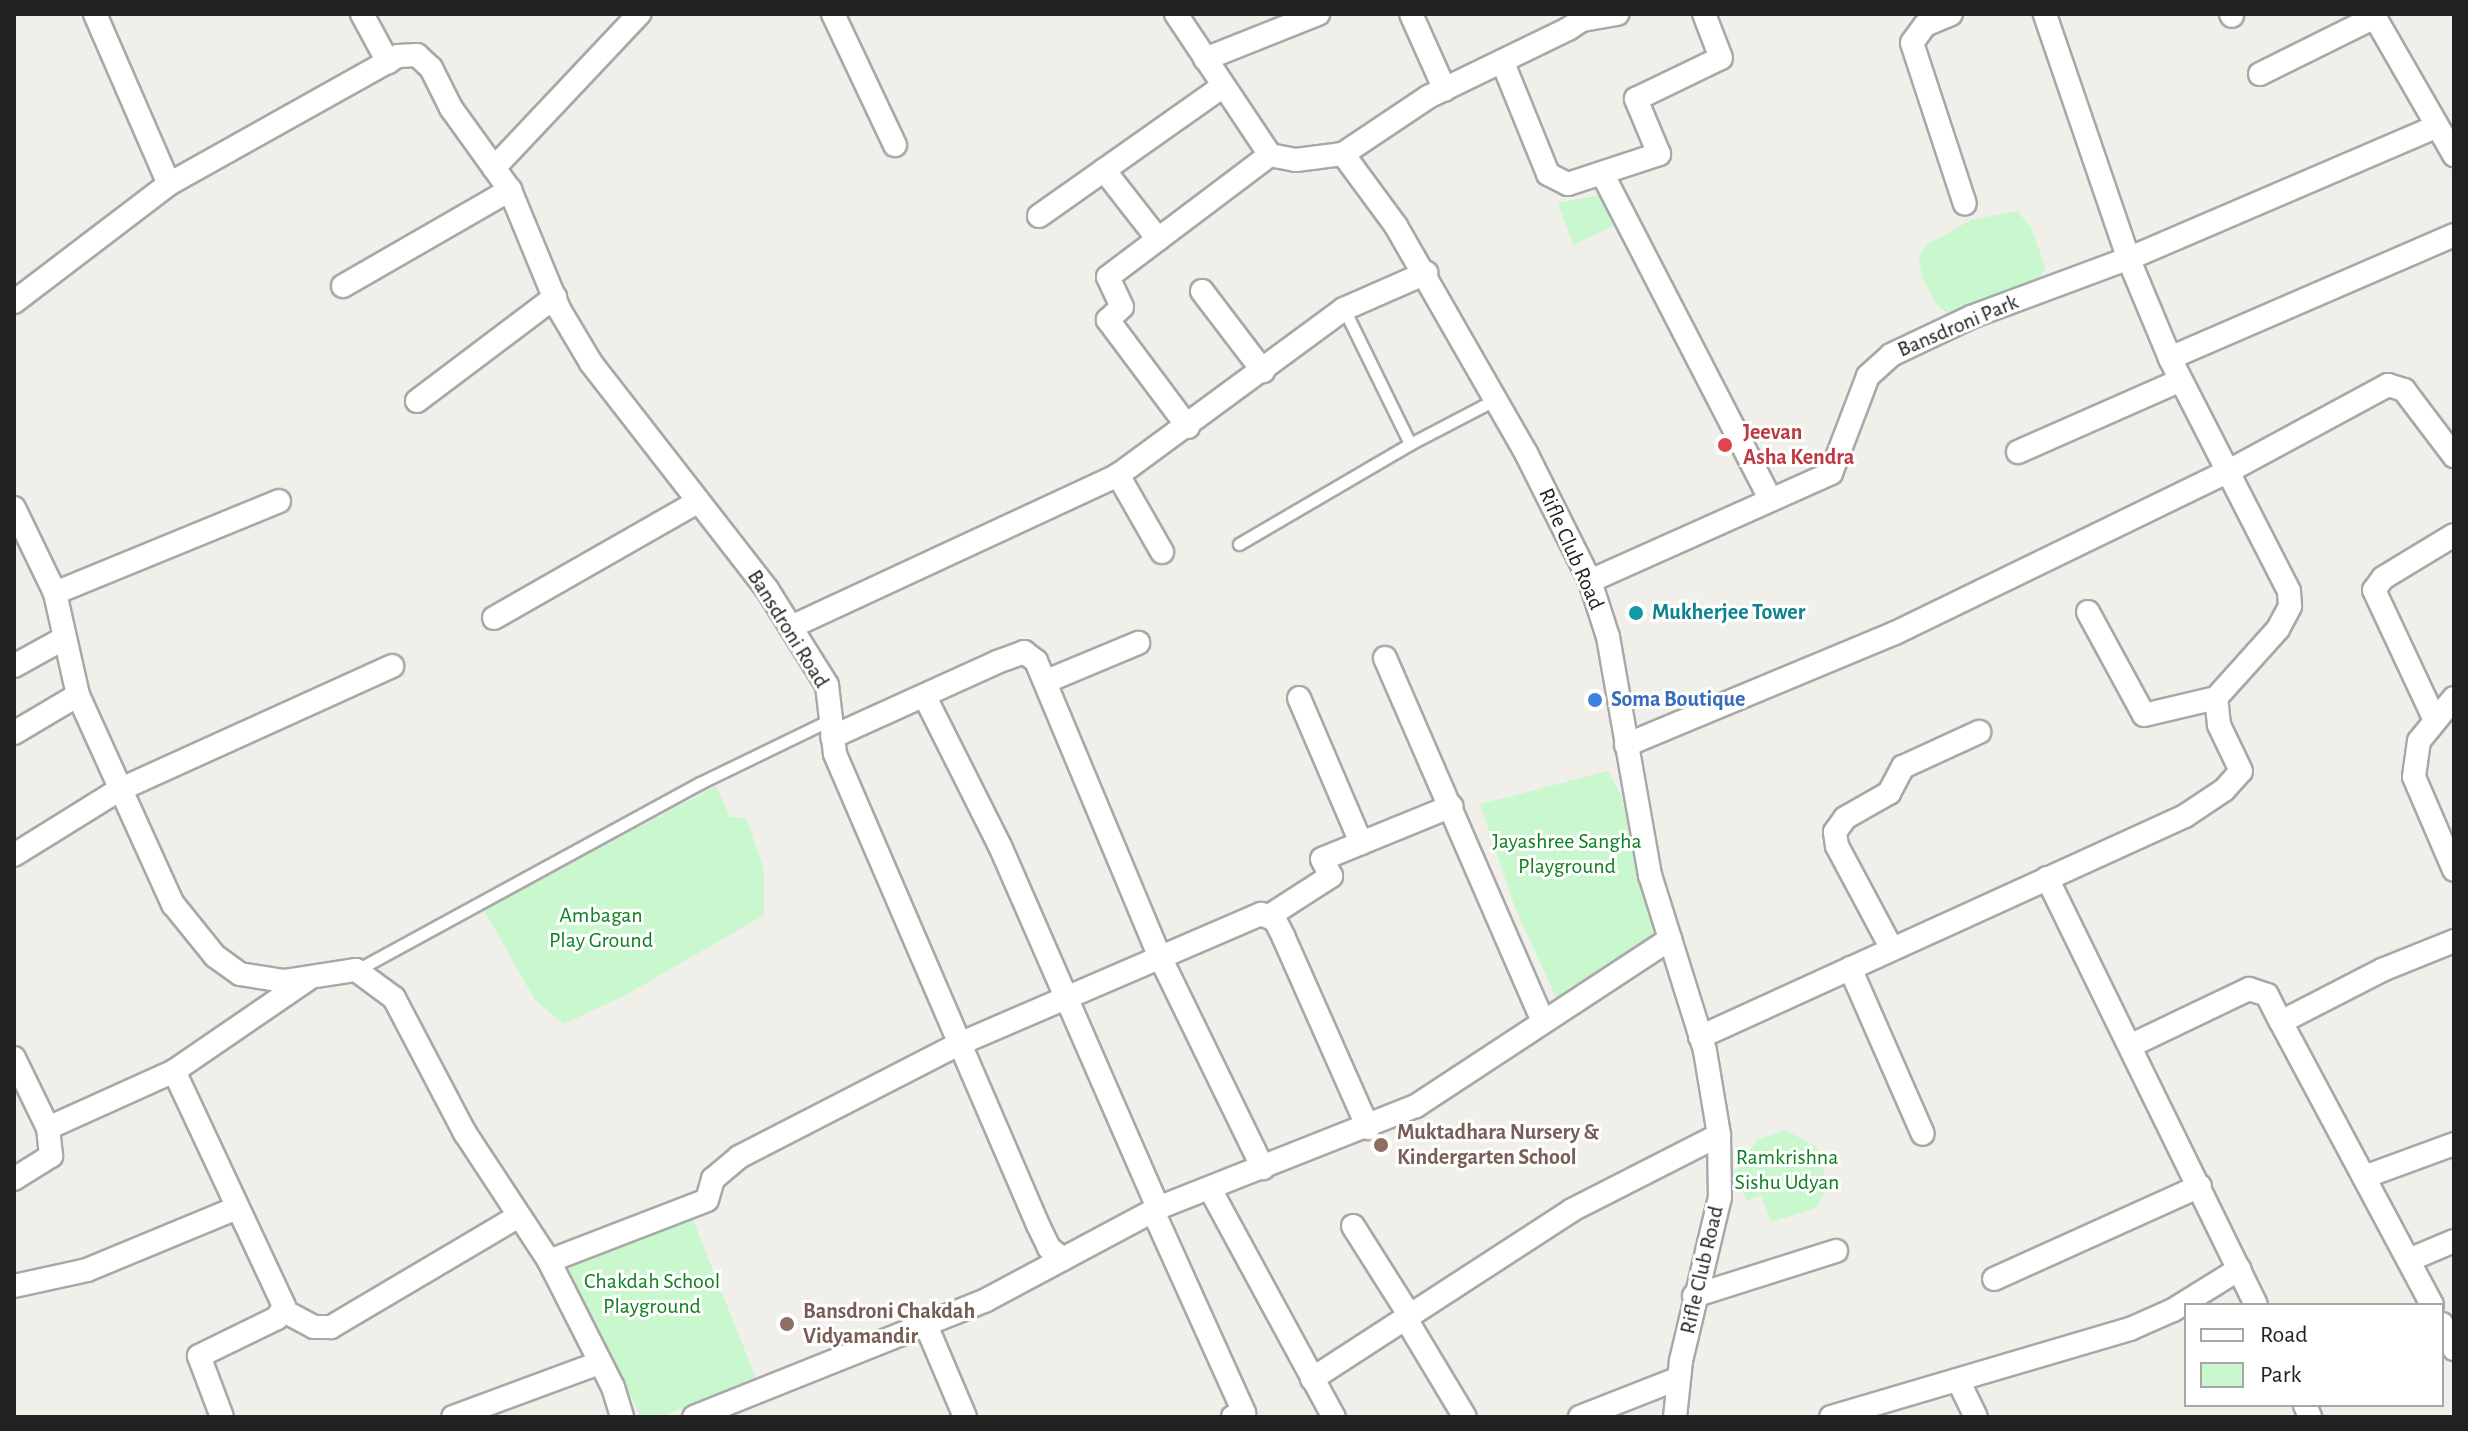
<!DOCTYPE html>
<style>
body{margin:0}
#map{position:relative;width:2468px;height:1431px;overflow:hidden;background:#f1efe9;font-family:"Alegreya Sans",sans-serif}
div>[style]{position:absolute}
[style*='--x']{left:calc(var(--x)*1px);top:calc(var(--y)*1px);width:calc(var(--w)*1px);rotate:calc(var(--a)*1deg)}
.park>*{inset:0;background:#c9f8cf}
.roads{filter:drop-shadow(2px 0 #a8a8a8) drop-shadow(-2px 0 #a8a8a8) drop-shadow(0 2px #a8a8a8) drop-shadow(0 -2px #a8a8a8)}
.service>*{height:11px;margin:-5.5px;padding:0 5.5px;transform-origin:5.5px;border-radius:5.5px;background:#fff}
.minor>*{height:22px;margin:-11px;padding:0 11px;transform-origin:11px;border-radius:11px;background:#fff}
.dots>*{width:22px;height:22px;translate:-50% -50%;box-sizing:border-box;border:4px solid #fff;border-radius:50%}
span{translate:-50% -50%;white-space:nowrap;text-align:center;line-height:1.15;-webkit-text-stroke:6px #fff;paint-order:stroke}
.street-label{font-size:22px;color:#212121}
.health-label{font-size:22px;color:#be3a42;font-weight:700}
.left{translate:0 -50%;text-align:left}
.culture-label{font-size:22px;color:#0d838f;font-weight:700}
.shop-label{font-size:22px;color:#366cbe;font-weight:700}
.park-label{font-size:22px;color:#0f8020}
.education-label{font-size:22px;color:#785e54;font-weight:700}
.frame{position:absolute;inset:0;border:16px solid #212121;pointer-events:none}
.legend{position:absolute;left:2184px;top:1303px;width:260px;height:104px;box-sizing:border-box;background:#fff;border:2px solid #a6a6a6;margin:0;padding:10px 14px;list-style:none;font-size:24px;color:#212121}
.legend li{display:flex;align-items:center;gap:16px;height:40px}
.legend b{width:40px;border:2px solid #a6a6a6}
</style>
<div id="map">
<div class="park">
<div style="clip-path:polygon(1604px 194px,1618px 224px,1573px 245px,1558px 203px)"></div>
<div style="clip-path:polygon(2017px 211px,2031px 227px,2046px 269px,2034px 284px,1951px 316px,1936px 304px,1922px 278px,1919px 257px,1926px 245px,1971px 220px)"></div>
<div style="clip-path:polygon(1608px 771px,1621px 795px,1659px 934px,1557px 999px,1515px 908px,1480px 804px)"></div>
<div style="clip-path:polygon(716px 786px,730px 817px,746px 818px,764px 870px,764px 915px,626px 995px,563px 1024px,535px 1000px,484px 910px)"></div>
<div style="clip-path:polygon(1785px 1130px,1817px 1147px,1828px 1188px,1816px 1208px,1771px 1222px,1761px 1195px,1747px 1201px,1733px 1174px,1758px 1139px)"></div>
<div style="clip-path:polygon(689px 1210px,756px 1378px,660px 1417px,641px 1417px,562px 1257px)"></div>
</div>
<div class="roads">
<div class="service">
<div style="--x:1344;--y:309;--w:150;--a:63.9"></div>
<div style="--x:1410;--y:444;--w:97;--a:-27.6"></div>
<div style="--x:1239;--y:544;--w:198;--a:-30.3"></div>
<div style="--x:357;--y:970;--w:391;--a:-28.6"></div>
<div style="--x:700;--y:783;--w:147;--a:-25.9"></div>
</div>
<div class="minor">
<div style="--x:95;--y:14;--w:185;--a:66.5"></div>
<div style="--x:362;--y:14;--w:55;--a:61.6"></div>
<div style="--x:833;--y:14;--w:145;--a:64.7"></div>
<div style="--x:1176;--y:14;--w:169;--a:56.3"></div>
<div style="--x:1270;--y:155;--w:26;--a:11"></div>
<div style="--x:1296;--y:160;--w:47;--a:-7.3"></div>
<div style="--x:1343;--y:154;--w:89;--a:53.6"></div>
<div style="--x:1396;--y:226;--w:262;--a:60.2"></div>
<div style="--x:1526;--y:453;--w:143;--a:63.4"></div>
<div style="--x:1590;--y:581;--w:59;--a:72.2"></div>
<div style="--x:1608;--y:637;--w:242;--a:80"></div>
<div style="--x:1650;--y:875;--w:184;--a:72.6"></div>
<div style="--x:1705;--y:1051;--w:85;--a:80.5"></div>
<div style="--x:1719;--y:1135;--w:62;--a:89.1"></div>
<div style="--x:1720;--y:1197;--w:169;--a:103.4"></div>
<div style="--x:1681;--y:1361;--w:56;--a:96.1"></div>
<div style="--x:1411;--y:14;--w:83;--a:65.9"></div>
<div style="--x:1951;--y:14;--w:28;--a:157"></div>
<div style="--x:1925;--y:25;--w:22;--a:126"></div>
<div style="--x:1912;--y:43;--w:169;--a:71.8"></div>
<div style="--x:2231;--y:14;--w:2;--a:63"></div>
<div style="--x:2373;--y:14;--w:163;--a:60.1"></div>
<div style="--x:1582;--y:20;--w:36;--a:-10"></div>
<div style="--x:1205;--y:59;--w:122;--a:-21.7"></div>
<div style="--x:1503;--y:63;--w:120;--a:67.9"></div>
<div style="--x:1548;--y:174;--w:22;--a:27"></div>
<div style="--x:1568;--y:184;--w:96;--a:-18.2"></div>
<div style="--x:1659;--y:154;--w:60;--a:-112.7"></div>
<div style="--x:1636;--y:99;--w:94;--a:-25.8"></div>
<div style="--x:1721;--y:58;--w:47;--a:-111.1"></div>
<div style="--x:2260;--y:74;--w:128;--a:-26.4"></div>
<div style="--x:1343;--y:154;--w:102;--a:-33.8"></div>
<div style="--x:1428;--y:97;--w:156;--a:-25.9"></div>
<div style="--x:1568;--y:29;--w:17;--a:-33"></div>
<div style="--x:1582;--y:20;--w:7;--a:-117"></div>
<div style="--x:494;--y:168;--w:212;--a:-46.7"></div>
<div style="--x:1104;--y:170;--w:88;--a:52"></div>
<div style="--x:1602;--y:173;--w:367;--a:62.7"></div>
<div style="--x:1039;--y:216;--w:225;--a:-35.2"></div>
<div style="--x:343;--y:286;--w:193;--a:-29.9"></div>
<div style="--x:1202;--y:291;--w:101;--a:52.7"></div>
<div style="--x:14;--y:302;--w:195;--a:-37.3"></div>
<div style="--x:169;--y:184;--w:262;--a:-29.2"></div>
<div style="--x:398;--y:56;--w:19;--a:-3"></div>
<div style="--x:417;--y:55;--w:19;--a:43"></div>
<div style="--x:431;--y:68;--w:45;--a:63.4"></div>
<div style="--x:451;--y:108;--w:101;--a:54.3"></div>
<div style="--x:510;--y:190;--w:129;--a:67.6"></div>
<div style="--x:559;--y:309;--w:63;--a:59.3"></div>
<div style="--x:591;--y:363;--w:286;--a:52.1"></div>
<div style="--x:767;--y:589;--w:113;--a:58"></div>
<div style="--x:827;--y:685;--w:69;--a:83.4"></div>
<div style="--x:835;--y:754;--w:513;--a:66.68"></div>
<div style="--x:1038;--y:1225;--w:25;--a:64"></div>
<div style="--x:1049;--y:1248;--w:18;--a:38"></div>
<div style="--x:2170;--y:358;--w:309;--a:-23.4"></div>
<div style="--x:417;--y:401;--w:173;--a:-37"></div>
<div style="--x:1188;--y:427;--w:134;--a:-126.8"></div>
<div style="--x:1108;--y:320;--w:19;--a:-43"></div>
<div style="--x:1122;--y:307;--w:33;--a:-115"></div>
<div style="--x:1108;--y:277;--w:203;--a:-37"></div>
<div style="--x:2018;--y:452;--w:176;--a:-23.8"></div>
<div style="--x:14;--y:508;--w:94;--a:64.2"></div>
<div style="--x:55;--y:593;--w:105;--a:77.3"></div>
<div style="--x:78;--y:695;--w:230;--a:65.6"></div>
<div style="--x:173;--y:904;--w:67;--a:51.1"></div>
<div style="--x:215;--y:956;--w:31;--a:36"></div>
<div style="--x:240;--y:974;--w:45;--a:9"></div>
<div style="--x:284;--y:981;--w:73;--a:-8.7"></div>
<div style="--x:356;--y:970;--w:47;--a:36.4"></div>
<div style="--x:394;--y:998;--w:153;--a:62.3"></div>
<div style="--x:465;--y:1133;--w:153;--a:56.7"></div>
<div style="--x:549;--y:1261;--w:141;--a:63.1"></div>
<div style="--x:613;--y:1387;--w:31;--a:73"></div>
<div style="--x:1162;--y:552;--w:89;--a:-119.7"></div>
<div style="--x:1118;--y:475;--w:280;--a:-36.3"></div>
<div style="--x:1344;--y:309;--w:90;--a:-23.7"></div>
<div style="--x:1590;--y:581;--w:264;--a:-24.1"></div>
<div style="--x:1831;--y:473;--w:104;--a:-69.1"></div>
<div style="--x:1868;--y:376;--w:31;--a:-42"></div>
<div style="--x:1891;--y:355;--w:89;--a:-25.4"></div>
<div style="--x:1971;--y:317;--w:170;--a:-20.4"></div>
<div style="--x:2130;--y:258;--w:333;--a:-23.2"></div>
<div style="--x:55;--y:593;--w:242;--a:-22.3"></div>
<div style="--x:2088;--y:612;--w:117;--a:61.5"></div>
<div style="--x:2144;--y:715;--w:74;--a:-13.3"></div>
<div style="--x:494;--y:618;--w:234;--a:-29.7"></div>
<div style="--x:791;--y:627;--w:361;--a:-24.9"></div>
<div style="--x:1385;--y:658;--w:396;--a:66.5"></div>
<div style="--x:14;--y:666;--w:56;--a:-28.9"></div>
<div style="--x:1047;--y:681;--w:99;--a:-22.7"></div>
<div style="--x:925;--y:697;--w:167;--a:63.3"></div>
<div style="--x:1000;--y:846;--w:395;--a:66.4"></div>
<div style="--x:1299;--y:698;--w:158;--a:66.8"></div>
<div style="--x:2454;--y:698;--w:55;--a:129.1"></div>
<div style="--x:2419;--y:741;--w:36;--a:98"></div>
<div style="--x:2414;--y:777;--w:101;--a:66.7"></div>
<div style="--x:2434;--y:718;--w:141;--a:-115.1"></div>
<div style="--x:2374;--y:590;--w:15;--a:-53"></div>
<div style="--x:2383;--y:578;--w:83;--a:-31.2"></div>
<div style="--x:14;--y:733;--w:74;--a:-30.7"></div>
<div style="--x:832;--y:737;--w:181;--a:-24.4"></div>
<div style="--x:997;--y:662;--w:29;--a:-20"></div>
<div style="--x:1024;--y:652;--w:15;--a:37"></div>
<div style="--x:1036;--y:661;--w:321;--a:67.3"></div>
<div style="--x:1160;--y:957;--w:235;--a:64"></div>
<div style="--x:1626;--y:745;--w:291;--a:-22.6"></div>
<div style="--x:1895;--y:633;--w:369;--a:-25.9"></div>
<div style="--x:2227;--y:472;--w:183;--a:-28.4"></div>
<div style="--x:2388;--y:385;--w:17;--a:17"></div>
<div style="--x:2404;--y:390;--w:83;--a:52.9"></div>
<div style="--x:14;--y:855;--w:123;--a:-31.8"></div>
<div style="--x:119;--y:790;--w:300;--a:-24.4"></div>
<div style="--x:2047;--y:878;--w:475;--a:63.9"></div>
<div style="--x:1269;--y:916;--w:74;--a:-32.8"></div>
<div style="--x:1331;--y:876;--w:19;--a:-118"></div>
<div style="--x:1322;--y:859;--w:140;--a:-22.2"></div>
<div style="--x:1892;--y:949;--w:117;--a:-118.1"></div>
<div style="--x:1837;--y:846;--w:14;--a:-98"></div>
<div style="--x:1835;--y:832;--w:17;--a:-54"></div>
<div style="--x:1845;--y:818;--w:51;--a:-29.6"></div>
<div style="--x:1889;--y:793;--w:30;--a:-62"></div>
<div style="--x:1903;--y:767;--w:84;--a:-24.7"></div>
<div style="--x:1850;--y:968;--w:181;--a:66.3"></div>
<div style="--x:2281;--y:1022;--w:321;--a:61.9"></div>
<div style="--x:1700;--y:1037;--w:533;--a:-24.5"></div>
<div style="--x:2185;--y:816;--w:47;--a:-33.7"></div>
<div style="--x:2224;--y:790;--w:25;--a:-48"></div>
<div style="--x:2241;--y:771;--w:51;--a:-115.6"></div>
<div style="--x:2219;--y:725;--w:27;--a:-96"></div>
<div style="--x:2216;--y:698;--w:93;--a:-48.1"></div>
<div style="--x:2278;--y:629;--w:26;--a:-62"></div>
<div style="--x:2290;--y:606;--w:15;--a:-94"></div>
<div style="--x:2289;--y:591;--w:262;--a:-117.1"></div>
<div style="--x:2170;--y:358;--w:106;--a:-112.7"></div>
<div style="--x:2129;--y:260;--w:260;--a:-108.9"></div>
<div style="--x:2132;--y:1045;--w:130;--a:-25.6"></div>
<div style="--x:2249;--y:989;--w:19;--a:18"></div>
<div style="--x:2267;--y:995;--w:30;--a:63"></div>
<div style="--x:2281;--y:1022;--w:114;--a:-27.2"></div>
<div style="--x:2382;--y:970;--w:78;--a:-21.9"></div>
<div style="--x:14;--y:1058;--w:78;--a:64.1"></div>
<div style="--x:48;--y:1128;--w:138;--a:-24.3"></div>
<div style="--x:174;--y:1071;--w:161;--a:-34.4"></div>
<div style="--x:174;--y:1071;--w:259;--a:64.9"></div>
<div style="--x:284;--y:1306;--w:14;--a:120"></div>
<div style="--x:277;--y:1318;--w:87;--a:154"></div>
<div style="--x:199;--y:1356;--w:65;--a:69.3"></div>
<div style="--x:2364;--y:1177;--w:96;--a:-20.1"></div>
<div style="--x:14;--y:1179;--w:44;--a:-31.9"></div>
<div style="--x:51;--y:1156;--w:28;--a:-96"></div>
<div style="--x:1210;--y:1189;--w:260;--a:61.5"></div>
<div style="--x:1153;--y:1211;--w:222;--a:65.7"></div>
<div style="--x:1244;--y:1413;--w:12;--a:160"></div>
<div style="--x:1353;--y:1226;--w:107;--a:57.7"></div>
<div style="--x:2409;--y:1260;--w:49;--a:-22.9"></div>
<div style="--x:549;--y:1261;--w:169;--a:-21.1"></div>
<div style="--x:707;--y:1200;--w:22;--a:-74"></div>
<div style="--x:713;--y:1179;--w:34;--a:-40"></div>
<div style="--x:739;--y:1157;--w:247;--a:-27.2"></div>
<div style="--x:959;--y:1044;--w:329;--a:-23.3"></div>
<div style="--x:1261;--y:914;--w:15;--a:23"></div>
<div style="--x:1275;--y:920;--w:20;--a:63"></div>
<div style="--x:1284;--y:938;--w:208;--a:66.1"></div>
<div style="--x:1994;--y:1279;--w:226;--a:-24.3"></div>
<div style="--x:14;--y:1286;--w:75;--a:-12.4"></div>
<div style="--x:87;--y:1270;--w:162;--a:-22.5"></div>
<div style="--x:1694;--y:1296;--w:149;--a:-17.6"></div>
<div style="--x:284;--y:1311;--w:34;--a:28"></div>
<div style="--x:314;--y:1327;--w:17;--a:0"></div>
<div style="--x:331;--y:1327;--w:218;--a:-30.6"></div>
<div style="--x:1406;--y:1319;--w:114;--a:59"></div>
<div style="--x:2442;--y:1324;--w:28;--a:64"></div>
<div style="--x:926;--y:1325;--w:100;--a:67"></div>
<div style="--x:1312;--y:1379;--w:310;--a:-33"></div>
<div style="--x:1572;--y:1210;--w:165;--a:-27"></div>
<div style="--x:1958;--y:1380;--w:41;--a:64.1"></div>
<div style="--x:2305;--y:1405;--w:13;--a:67"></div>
<div style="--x:453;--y:1417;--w:156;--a:-20.3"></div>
<div style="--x:694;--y:1417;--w:315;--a:-21.8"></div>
<div style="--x:986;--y:1300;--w:195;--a:-28.1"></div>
<div style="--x:1158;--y:1208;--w:277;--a:-21.6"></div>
<div style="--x:1416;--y:1106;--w:304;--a:-33.3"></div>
<div style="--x:1580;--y:1417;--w:104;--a:-21.4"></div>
<div style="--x:1831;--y:1417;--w:312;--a:-16.4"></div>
<div style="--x:2130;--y:1329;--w:47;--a:-23.8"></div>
<div style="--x:2173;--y:1310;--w:78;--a:-31.8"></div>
</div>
</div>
<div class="dots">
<div style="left:1725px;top:445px;background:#e0444e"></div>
<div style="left:1636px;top:613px;background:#0f9aa8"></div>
<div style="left:1595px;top:700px;background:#3f7fe0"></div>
<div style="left:1381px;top:1145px;background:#8d6e63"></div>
<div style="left:787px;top:1324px;background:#8d6e63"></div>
</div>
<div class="street-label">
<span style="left:1958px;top:326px;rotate:-23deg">Bansdroni Park</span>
<span style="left:1571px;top:549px;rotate:66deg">Rifle Club Road</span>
<span style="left:788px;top:629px;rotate:58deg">Bansdroni Road</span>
<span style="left:1702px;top:1270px;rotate:-77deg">Rifle Club Road</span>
</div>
<div class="health-label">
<span class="left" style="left:1743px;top:445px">Jeevan<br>Asha Kendra</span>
</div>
<div class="culture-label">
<span class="left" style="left:1652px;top:613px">Mukherjee Tower</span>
</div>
<div class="shop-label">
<span class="left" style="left:1611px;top:700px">Soma Boutique</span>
</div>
<div class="park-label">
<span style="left:1567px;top:854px">Jayashree Sangha<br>Playground</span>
<span style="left:601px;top:928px">Ambagan<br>Play Ground</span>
<span style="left:1787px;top:1170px">Ramkrishna<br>Sishu Udyan</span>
<span style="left:652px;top:1294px">Chakdah School<br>Playground</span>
</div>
<div class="education-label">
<span class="left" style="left:1397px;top:1145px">Muktadhara Nursery &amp;<br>Kindergarten School</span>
<span class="left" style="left:803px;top:1324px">Bansdroni Chakdah<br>Vidyamandir</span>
</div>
<div class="frame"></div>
<ul class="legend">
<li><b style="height:10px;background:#fff"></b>Road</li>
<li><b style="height:22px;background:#c9f8cf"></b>Park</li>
</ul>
</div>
